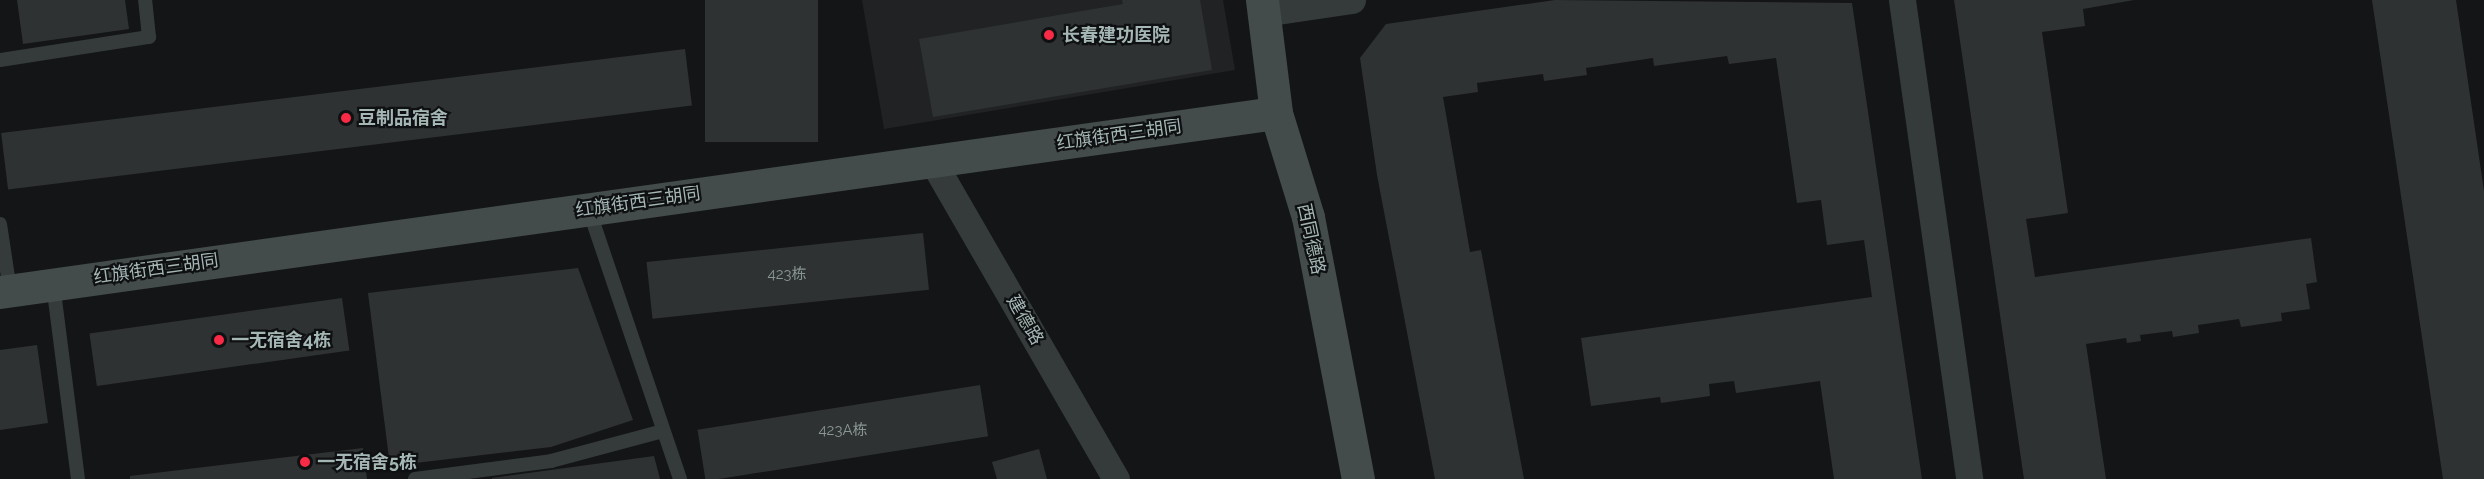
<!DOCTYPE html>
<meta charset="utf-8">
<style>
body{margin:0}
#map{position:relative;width:2484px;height:479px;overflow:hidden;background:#141516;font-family:Raleway,"Noto Sans SC",sans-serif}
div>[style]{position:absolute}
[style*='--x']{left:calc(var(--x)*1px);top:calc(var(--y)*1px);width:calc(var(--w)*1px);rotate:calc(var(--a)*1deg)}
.built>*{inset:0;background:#202223}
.building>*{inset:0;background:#2f3232;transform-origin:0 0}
.lane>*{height:14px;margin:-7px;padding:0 7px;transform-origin:7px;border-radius:7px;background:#353b3b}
.street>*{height:27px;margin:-13.5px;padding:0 13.5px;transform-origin:13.5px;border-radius:13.5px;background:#353b3b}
.secondary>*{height:33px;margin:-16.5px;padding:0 16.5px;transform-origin:16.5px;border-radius:16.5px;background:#434b4b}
.dots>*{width:16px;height:16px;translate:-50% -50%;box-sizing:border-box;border:3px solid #0f1011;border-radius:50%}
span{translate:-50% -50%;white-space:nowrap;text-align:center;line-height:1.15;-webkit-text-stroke:4.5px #0f1011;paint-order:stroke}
.number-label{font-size:15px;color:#889694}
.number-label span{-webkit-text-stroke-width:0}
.poi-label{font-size:18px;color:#a5b7b5;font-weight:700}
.left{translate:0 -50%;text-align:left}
.street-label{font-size:18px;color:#a5b7b5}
</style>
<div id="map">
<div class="built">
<div style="clip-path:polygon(862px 0,1223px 0,1235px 70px,884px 129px)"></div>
</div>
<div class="building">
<div style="clip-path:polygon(17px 0,125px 0,129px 29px,23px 44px)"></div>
<div style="left:705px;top:0;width:113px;height:142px"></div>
<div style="clip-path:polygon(1122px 0,1200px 0,1212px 70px,933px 117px,919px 39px,1123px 4px)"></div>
<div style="clip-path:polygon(1555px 0,1852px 3px,1922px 479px,1834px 479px,1820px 381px,1736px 393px,1734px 381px,1709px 384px,1710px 396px,1661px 403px,1660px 397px,1591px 406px,1581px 338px,1872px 297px,1864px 240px,1827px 245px,1821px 200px,1797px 203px,1776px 58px,1729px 64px,1727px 56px,1654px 66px,1653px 58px,1586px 68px,1587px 75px,1544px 81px,1543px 74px,1477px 83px,1478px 92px,1443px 97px,1470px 252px,1481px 250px,1524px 479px,1435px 479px,1377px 175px,1360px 58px,1386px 24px)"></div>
<div style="clip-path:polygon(1954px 0,2134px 0,2083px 9px,2085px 26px,2042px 32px,2068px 213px,2026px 219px,2035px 277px,2311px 238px,2317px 282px,2306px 284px,2310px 309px,2281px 313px,2282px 321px,2241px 327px,2239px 319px,2198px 325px,2199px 333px,2173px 337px,2172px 331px,2140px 335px,2141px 341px,2127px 343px,2126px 338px,2086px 344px,2106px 479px,2024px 479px)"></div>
<div style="clip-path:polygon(2372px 0,2456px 0,2484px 191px,2484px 479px,2443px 479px)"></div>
<div style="left:685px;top:49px;width:57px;height:689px;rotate:83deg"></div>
<div style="left:923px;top:233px;width:57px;height:278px;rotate:84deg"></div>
<div style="clip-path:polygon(578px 268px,633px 420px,551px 447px,390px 466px,368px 293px)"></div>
<div style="left:342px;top:298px;width:53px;height:255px;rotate:82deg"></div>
<div style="clip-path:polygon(37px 345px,48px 423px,0 430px,0 350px)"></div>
<div style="left:980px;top:385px;width:52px;height:286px;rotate:81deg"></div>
<div style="clip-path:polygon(363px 448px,367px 479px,130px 479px,130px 476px)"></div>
<div style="clip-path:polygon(1039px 449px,1047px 479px,997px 479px,992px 462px)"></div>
<div style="clip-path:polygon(654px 456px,660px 479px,492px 479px,492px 478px)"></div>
</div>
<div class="lane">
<div style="--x:0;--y:60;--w:151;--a:-8.8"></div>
<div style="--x:149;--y:37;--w:37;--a:-96"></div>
<div style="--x:589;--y:210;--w:284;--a:71.3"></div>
<div style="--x:0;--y:224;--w:67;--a:81.4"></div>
<div style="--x:53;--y:284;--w:197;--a:82.7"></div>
<div style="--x:415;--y:479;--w:137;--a:-7.5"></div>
<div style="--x:551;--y:461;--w:116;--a:-15"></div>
</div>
<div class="street">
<div style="--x:1902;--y:0;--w:484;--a:82"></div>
<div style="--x:1264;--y:13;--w:89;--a:-8.4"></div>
<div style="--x:933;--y:162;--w:366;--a:60"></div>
</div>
<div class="secondary">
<div style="--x:1262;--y:0;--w:114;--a:82.9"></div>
<div style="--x:1276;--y:113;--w:109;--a:72.9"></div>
<div style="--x:1308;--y:217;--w:267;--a:79.2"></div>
<div style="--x:0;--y:292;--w:1288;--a:-7.99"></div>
</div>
<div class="dots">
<div style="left:1049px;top:35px;background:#f82a46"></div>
<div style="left:346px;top:118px;background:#f82a46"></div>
<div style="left:219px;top:340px;background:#f82a46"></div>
<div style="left:305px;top:462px;background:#f82a46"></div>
</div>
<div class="number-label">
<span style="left:787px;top:275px">423栋</span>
<span style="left:843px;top:431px">423A栋</span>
</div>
<div class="poi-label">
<span class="left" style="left:1062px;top:35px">长春建功医院</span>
<span class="left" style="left:358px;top:118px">豆制品宿舍</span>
<span class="left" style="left:231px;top:340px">一无宿舍4栋</span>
<span class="left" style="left:317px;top:462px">一无宿舍5栋</span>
</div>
<div class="street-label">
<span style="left:1119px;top:135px;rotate:-8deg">红旗街西三胡同</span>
<span style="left:638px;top:202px;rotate:-8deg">红旗街西三胡同</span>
<span style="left:1311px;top:239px;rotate:78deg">西同德路</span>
<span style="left:156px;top:269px;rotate:-8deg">红旗街西三胡同</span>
<span style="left:1025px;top:320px;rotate:60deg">建德路</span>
</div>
</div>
